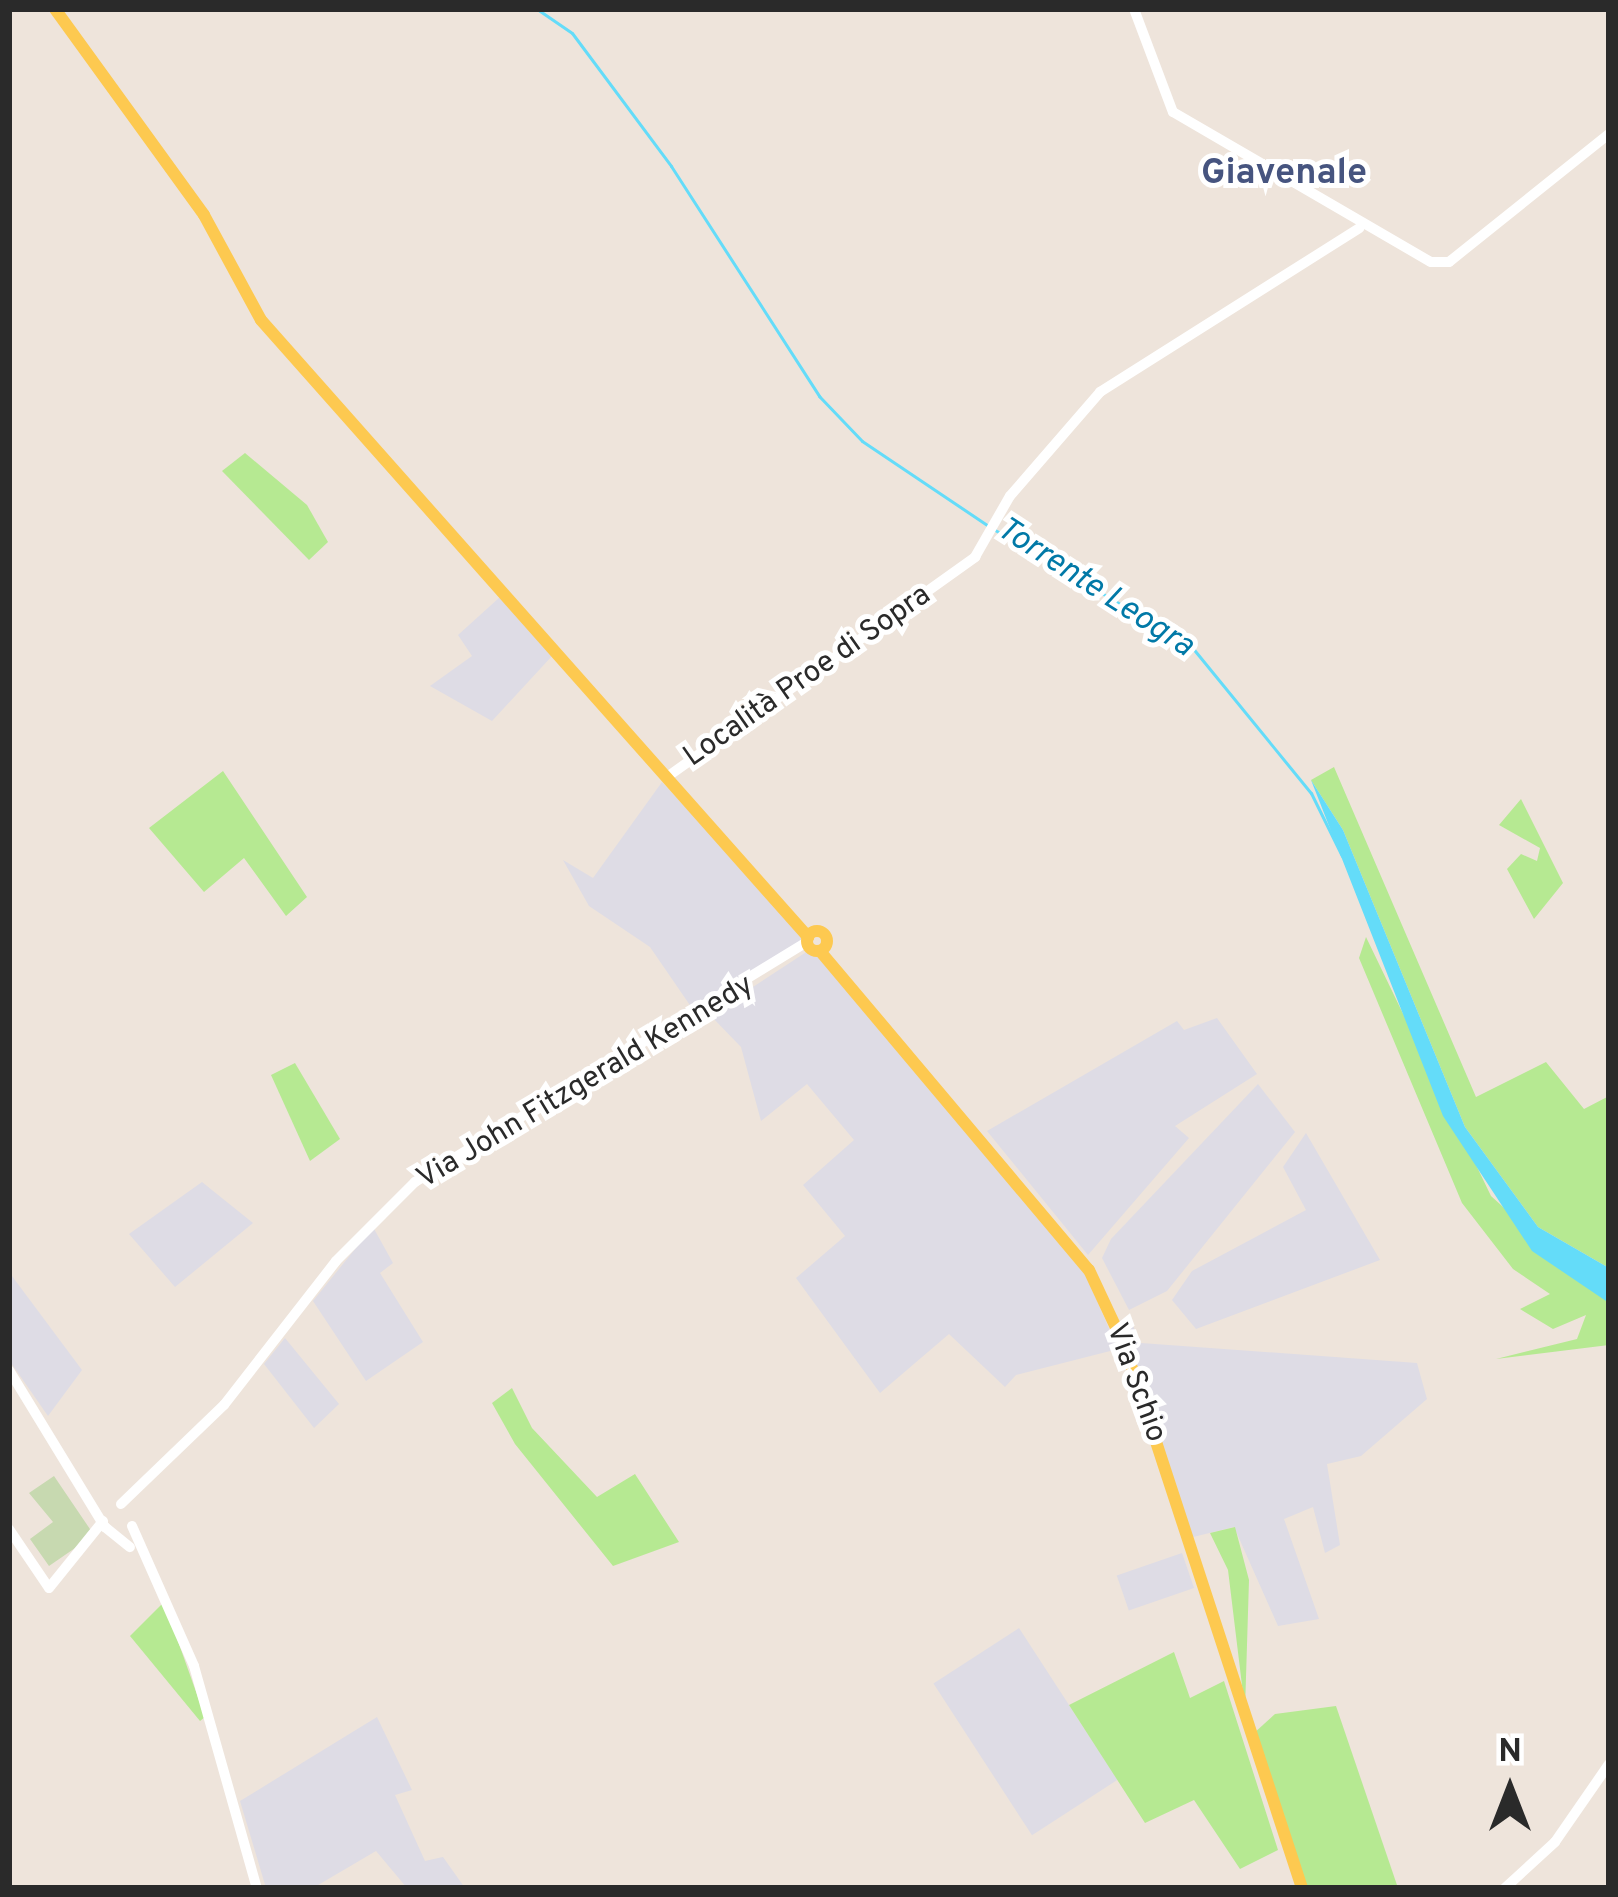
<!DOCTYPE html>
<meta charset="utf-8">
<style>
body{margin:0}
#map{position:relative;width:1618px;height:1897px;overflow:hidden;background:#eee4db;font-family:Overpass,sans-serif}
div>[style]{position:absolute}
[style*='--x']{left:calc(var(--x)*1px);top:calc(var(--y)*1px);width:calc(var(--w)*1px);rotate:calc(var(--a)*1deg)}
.industrial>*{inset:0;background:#dedce5;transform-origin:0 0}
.green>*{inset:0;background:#b6e992}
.cemetery>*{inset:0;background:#c7d9b0}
.water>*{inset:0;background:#64dcf9}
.stream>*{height:3px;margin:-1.5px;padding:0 1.5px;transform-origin:1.5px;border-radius:1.5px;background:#64dcf9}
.secondary>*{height:10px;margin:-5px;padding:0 5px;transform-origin:5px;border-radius:5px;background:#fff}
.primary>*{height:12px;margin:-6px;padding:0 6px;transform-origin:6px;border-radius:6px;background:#fdc950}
.primary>.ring{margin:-6px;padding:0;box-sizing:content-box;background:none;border:12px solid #fdc950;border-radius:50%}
span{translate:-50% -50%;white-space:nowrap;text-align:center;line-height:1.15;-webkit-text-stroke:10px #fff;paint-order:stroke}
.street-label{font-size:30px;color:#2a2a2a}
.water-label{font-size:33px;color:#0179a7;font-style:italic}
.quarter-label{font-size:36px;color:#46547f;font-weight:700}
.frame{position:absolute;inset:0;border:12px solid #2a2a2a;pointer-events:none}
.north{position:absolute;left:1450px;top:1729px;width:120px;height:120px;-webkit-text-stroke:9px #fff;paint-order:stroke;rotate:0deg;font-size:33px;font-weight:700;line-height:48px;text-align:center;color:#2a2a2a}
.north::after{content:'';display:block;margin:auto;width:42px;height:54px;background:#2a2a2a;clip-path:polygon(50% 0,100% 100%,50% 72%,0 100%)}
</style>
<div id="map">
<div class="industrial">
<div style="clip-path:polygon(500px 597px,552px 656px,492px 721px,430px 686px,472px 656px,458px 635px)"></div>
<div style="clip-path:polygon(662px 782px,809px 941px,696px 1014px,650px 947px,589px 906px,563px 860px,593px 878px)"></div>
<div style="clip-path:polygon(814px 947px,1083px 1269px,1118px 1349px,1016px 1375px,1005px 1387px,949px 1334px,880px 1393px,796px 1278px,845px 1236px,803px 1185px,854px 1140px,807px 1084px,761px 1121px,741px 1047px,710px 1015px)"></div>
<div style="clip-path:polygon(1217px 1018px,1257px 1074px,1175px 1126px,1189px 1138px,1088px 1255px,987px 1131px,1177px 1021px,1184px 1030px)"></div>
<div style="clip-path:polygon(1258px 1084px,1295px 1132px,1167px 1291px,1129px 1310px,1102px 1258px,1111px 1239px)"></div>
<div style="clip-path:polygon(1306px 1133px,1380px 1260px,1196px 1329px,1172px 1300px,1192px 1271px,1306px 1210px,1283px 1167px)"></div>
<div style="clip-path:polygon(202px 1182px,253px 1223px,175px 1287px,129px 1234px)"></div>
<div style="clip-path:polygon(373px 1227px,393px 1263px,380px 1273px,423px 1342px,366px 1381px,313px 1301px)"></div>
<div style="clip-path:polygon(9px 1272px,82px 1370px,48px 1416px,9px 1360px)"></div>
<div style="clip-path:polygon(1133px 1326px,1141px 1343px,1417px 1363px,1427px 1399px,1361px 1456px,1327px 1464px,1340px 1545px,1325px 1553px,1313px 1507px,1284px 1519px,1319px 1619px,1278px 1626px,1234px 1527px,1189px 1538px,1122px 1329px)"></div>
<div style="clip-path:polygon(285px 1338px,339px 1404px,314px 1428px,264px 1364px)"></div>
<div style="left:1182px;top:1553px;width:37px;height:69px;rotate:71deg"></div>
<div style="left:1019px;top:1628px;width:181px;height:102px;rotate:57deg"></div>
<div style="clip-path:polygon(377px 1717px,412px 1790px,395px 1795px,425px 1861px,443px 1857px,465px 1888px,407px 1888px,376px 1851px,313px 1888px,266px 1888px,240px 1801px)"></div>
</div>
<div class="green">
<div style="clip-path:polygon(245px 453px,307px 505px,328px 542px,309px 560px,222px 471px)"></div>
<div style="clip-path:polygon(1334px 767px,1476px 1097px,1546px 1062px,1584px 1109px,1609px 1096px,1609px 1268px,1538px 1227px,1465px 1127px,1343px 830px,1311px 780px)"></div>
<div style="clip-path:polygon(223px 771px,307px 897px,286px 916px,244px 858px,204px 892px,149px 828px)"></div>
<div style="clip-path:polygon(1521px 799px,1563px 883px,1534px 919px,1507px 869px,1521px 854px,1537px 861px,1540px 848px,1499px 825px)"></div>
<div style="clip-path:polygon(1366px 937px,1491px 1196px,1609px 1303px,1609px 1345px,1496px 1359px,1577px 1339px,1586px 1315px,1553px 1329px,1520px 1309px,1550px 1294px,1513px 1269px,1462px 1203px,1359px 958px)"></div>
<div style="clip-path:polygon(295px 1063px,340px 1139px,310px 1161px,271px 1075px)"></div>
<div style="clip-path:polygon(512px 1388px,532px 1428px,597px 1497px,635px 1474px,679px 1542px,613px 1566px,515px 1444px,492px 1403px)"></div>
<div style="clip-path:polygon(1235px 1527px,1249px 1580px,1245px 1710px,1228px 1570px,1210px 1533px)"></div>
<div style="clip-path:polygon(164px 1602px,205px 1717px,200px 1721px,130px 1636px)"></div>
<div style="clip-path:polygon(1174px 1652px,1190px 1698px,1224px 1681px,1278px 1850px,1240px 1869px,1194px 1800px,1145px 1823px,1069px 1705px)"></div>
<div style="clip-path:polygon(1336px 1706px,1398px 1888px,1303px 1888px,1253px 1734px,1275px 1714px)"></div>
</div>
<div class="cemetery">
<div style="clip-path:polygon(54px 1476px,94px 1535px,49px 1566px,30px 1539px,53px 1522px,29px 1493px)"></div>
</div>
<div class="water">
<div style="clip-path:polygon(1311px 780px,1343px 830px,1465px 1127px,1538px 1227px,1609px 1268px,1609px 1303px,1532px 1251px,1443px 1116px)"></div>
</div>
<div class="stream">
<div style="--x:537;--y:9;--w:42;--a:34.4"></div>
<div style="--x:572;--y:33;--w:166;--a:53.3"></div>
<div style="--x:671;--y:166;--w:274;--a:57.2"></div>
<div style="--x:819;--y:396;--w:62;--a:46.3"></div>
<div style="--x:862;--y:441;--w:151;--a:33.9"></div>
<div style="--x:995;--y:530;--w:228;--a:30.6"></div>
<div style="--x:1191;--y:646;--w:190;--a:50.8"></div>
<div style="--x:1311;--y:793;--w:70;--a:63.8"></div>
</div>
<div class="secondary">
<div style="--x:1134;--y:9;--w:110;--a:69.3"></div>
<div style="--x:1173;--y:112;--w:298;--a:30.2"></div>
<div style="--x:1431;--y:262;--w:18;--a:0"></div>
<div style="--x:1449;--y:262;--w:205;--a:-38.7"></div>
<div style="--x:667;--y:777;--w:379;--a:-35.5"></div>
<div style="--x:975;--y:557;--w:70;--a:-60.2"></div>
<div style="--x:1010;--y:496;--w:138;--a:-49.1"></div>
<div style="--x:1100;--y:392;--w:307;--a:-32.3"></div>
<div style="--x:9;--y:1370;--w:184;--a:58.6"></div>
<div style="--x:105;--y:1527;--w:32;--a:39"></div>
<div style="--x:121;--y:1504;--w:143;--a:-43.9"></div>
<div style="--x:224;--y:1405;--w:182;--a:-52.1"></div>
<div style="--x:336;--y:1261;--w:112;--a:-45"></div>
<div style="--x:415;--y:1182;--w:460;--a:-31.5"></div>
<div style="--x:132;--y:1526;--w:153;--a:66.1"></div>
<div style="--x:194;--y:1666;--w:231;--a:74.2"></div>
<div style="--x:9;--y:1529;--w:71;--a:55.9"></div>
<div style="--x:49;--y:1588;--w:86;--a:-51.1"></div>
<div style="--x:1505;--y:1888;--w:68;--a:-42.6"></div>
<div style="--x:1555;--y:1842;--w:95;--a:-55.3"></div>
</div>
<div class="primary">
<div style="--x:55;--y:9;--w:254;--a:54.1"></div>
<div style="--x:204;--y:215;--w:119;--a:61.5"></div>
<div style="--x:261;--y:320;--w:825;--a:48.44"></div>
<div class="ring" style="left:807px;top:931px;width:8px;height:8px"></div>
<div style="--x:820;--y:951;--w:417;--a:49.9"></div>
<div style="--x:1089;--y:1270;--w:85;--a:64.9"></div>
<div style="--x:1125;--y:1347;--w:569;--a:71.88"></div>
</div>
<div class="street-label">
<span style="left:808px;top:677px;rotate:-35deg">Località Proe di Sopra</span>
<span style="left:586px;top:1083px;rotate:-31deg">Via John Fitzgerald Kennedy</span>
<span style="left:1135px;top:1383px;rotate:70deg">Via Schio</span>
</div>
<div class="water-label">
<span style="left:1094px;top:589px;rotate:33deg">Torrente Leogra</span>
</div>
<div class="quarter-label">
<span style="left:1284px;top:175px">Giavenale</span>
</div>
<div class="frame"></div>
<div class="north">N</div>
</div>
